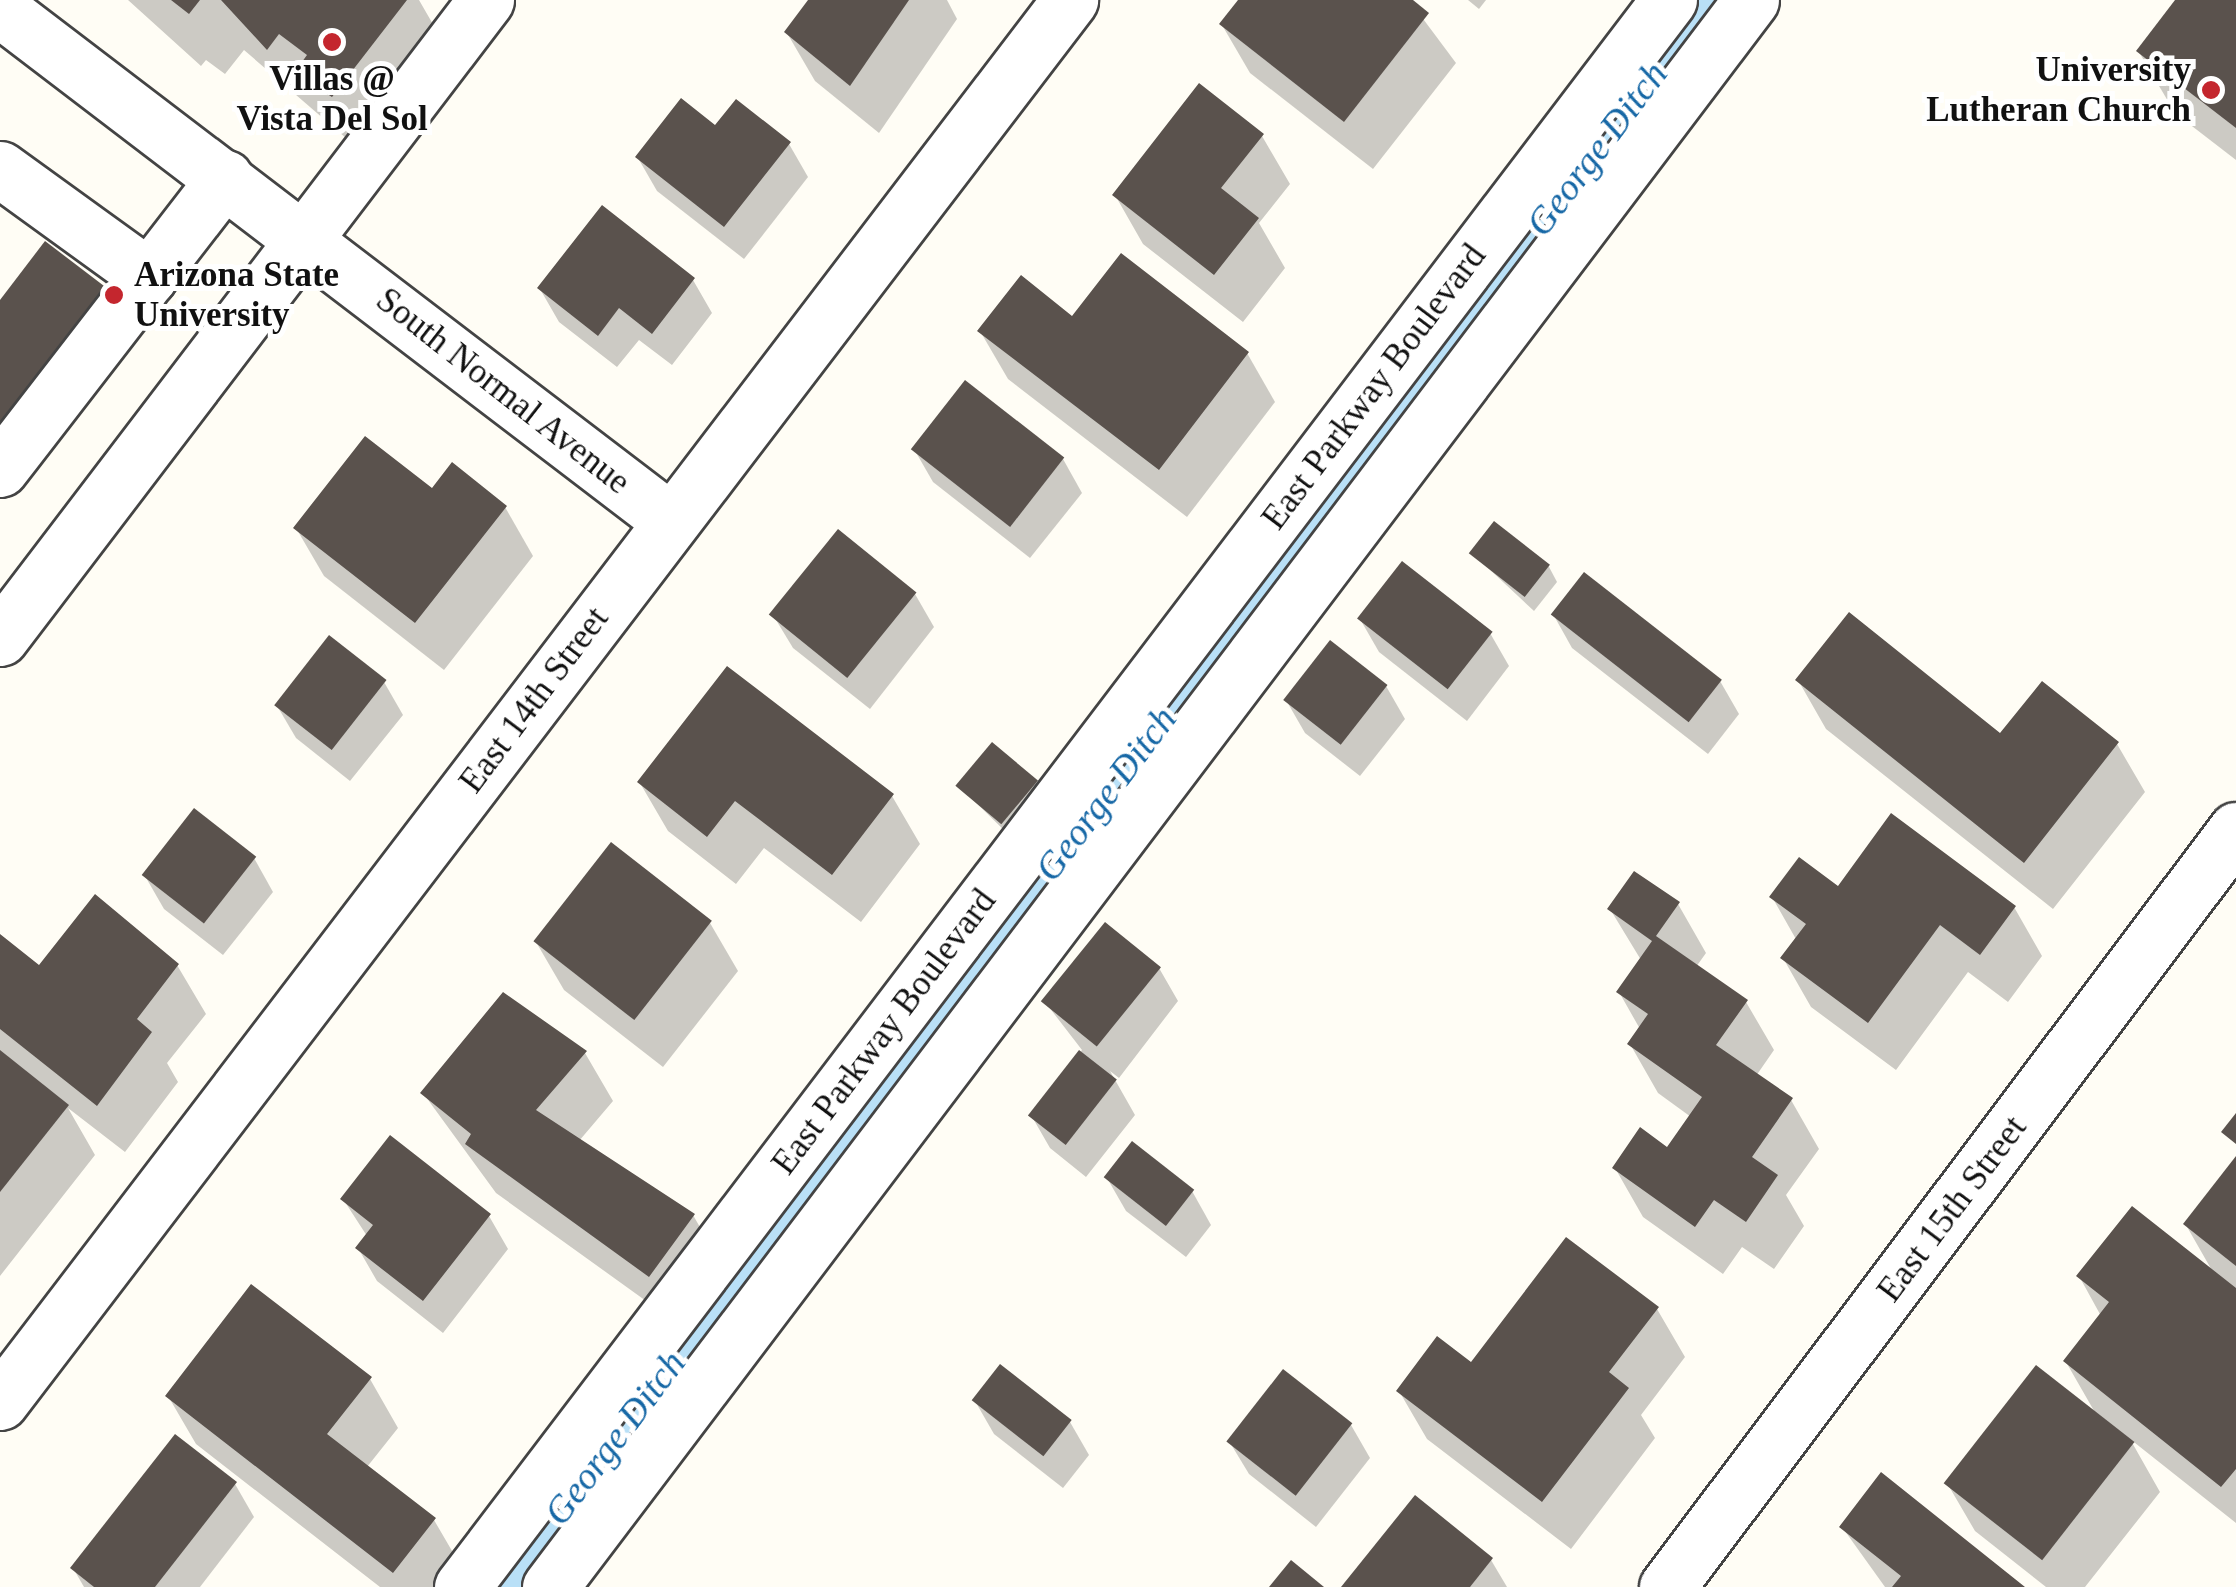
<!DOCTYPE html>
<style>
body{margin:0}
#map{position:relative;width:2236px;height:1587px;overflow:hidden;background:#fffdf5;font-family:"Times New Roman",serif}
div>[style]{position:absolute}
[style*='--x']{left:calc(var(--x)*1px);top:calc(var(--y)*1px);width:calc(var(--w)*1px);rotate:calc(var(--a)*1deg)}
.shadow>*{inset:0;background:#0003}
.canal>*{height:58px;margin:-29px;padding:0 29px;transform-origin:29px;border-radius:29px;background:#b9e0f7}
.building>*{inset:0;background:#5a524d;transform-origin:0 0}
.roads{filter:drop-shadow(2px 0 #444) drop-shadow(-2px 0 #444) drop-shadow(0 2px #444) drop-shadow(0 -2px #444)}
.minor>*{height:55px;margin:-27.5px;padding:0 27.5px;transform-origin:27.5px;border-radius:27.5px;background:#fff}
.dots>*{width:28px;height:28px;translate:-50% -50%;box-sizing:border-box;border:5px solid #fff;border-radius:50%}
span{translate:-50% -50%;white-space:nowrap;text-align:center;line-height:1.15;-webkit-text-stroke:10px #fff;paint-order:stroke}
.poi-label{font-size:35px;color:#111;font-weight:700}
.right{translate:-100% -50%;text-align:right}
.left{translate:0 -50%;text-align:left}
.street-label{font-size:35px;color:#111}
.water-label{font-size:38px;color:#1768a6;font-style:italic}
</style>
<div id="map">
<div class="shadow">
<div style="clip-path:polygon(128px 0,419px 0,449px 52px,368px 157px,244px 50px,225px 74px,206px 60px,201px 66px)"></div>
<div style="clip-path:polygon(811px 0,947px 0,957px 19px,879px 133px,815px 81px,787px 33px)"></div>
<div style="clip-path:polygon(1241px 0,1409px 0,1456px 63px,1373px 169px,1250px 73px,1222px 25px)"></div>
<div style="clip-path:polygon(1468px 0,1486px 0,1479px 9px)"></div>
<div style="clip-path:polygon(2179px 0,2236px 0,2236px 160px,2175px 113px,2139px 52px)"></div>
<div style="clip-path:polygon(716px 128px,789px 144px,808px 177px,744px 259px,657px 191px,638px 158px)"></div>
<div style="clip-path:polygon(1262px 136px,1290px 184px,1259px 223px,1285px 268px,1243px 322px,1143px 244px,1115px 195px)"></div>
<div style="clip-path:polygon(693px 280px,712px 313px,672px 365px,639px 340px,617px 367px,559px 322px,540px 289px)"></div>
<div style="clip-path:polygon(1073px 319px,1247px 353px,1275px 402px,1187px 517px,1008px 379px,980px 331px)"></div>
<div style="clip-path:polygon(914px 449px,1063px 459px,1082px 493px,1030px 558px,933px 482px)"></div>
<div style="clip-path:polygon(432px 491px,505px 507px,533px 556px,444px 670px,324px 576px,296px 528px)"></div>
<div style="clip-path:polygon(1472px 553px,1548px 565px,1557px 582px,1534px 611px)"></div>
<div style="clip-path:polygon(915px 594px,934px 627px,870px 709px,793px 648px,773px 615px)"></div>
<div style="clip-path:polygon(1553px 614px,1720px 681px,1739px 714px,1708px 754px,1572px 648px)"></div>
<div style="clip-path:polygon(1360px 619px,1490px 633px,1509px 666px,1467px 721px,1379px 652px)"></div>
<div style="clip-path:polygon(1798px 680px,2000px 736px,2117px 744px,2145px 792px,2053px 909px,1826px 729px)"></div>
<div style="clip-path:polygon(384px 682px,403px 715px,350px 781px,296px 738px,276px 704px)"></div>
<div style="clip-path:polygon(1386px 686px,1405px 719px,1360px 776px,1305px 733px,1286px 700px)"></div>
<div style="clip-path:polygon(1036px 781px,1045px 798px,1012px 838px,959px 786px)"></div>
<div style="clip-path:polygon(640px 783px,892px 796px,920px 844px,861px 922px,764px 848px,736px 884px,668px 831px)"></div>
<div style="clip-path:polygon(254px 858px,273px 892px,223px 955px,164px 909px,145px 876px)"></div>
<div style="clip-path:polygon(1838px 890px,2014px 907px,2042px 956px,2008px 1002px,1968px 972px,1896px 1070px,1811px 1007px,1783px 958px,1797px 941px,1772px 897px)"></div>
<div style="clip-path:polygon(1678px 904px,1706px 953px,1696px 967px,1746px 1002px,1774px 1050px,1756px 1076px,1791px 1100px,1819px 1149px,1786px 1195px,1804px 1226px,1774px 1269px,1742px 1247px,1723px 1274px,1643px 1217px,1615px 1168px,1668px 1150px,1691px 1117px,1658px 1093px,1630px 1044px,1640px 1029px,1619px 992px,1641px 960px,1610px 909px)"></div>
<div style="clip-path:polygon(710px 923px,738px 971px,663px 1067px,564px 990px,536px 942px)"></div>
<div style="clip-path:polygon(0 937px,40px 968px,177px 965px,206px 1014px,167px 1063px,178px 1082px,125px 1152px,68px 1108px,95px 1155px,0 1276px)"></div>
<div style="clip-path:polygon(1159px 968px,1178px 1001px,1119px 1078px,1110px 1071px,1135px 1115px,1086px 1177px,1050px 1148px,1031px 1115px,1082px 1050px,1045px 1002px)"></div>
<div style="clip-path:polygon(585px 1053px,613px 1101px,579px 1141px,693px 1215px,721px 1264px,678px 1324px,496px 1193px,423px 1093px)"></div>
<div style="clip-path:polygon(2236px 1160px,2236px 1523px,2130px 1439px,2160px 1492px,2085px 1587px,2046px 1587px,1975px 1531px,1947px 1483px,2097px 1416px,2066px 1362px,2101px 1316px,2079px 1276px,2214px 1274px,2186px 1225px)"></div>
<div style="clip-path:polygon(1107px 1178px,1192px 1191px,1211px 1225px,1186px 1257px,1126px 1211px)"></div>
<div style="clip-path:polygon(343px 1199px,489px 1216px,508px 1249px,443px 1333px,377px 1281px,358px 1248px,367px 1236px)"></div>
<div style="clip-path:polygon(1657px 1309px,1685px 1357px,1641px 1415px,1655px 1438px,1571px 1549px,1427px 1439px,1399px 1391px)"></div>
<div style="clip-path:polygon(1283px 1372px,1351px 1425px,1370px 1458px,1316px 1527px,1249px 1474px,1229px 1441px)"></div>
<div style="clip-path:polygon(370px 1379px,398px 1428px,367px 1467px,434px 1520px,462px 1568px,448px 1587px,380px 1587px,196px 1444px,168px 1396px)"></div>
<div style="clip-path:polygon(975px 1401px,1070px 1422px,1089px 1455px,1063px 1488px,994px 1434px)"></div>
<div style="clip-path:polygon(235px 1484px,254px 1517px,200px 1587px,84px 1587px,73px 1568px)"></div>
<div style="clip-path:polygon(1842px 1527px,2021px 1587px,1885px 1587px)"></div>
<div style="clip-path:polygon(1491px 1560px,1507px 1587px,1344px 1587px)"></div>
</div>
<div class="canal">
<div style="--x:501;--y:1587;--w:1995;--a:-52.7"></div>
</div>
<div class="building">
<div style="clip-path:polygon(171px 0,200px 0,189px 14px)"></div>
<div style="clip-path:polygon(221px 0,407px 0,332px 97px,294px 73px,307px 55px,279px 34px,267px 50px)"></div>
<div style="clip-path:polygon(808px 0,909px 0,850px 86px,784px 32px)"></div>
<div style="clip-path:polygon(1238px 0,1413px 0,1429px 13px,1344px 122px,1219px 24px)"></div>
<div style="clip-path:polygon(2175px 0,2236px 0,2236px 128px,2136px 51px)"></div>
<div style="clip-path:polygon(1199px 83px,1264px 134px,1221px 188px,1259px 218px,1214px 275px,1112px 195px)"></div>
<div style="clip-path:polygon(681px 98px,715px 125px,736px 99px,791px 142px,724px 227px,635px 157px)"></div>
<div style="clip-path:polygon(602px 205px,695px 278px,652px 334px,619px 308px,598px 336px,537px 288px)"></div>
<div style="clip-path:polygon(45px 241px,108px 289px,0 431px,0 300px)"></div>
<div style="clip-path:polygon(1121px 253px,1249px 352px,1159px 470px,977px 331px,1021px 275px,1072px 316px)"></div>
<div style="left:965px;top:380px;width:126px;height:88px;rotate:38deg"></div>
<div style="clip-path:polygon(365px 436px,432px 488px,452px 462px,507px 506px,415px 623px,293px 528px)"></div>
<div style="left:1494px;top:521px;width:71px;height:41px;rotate:38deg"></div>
<div style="left:838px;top:529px;width:101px;height:110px;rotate:39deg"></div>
<div style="left:1402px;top:561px;width:115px;height:73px;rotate:38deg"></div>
<div style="left:1584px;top:572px;width:175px;height:54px;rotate:38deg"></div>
<div style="clip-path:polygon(1849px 612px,2000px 733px,2042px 681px,2119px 742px,2024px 863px,1795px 680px)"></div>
<div style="left:329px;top:635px;width:73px;height:89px;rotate:38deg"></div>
<div style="left:1330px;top:640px;width:73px;height:76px;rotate:38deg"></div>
<div style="clip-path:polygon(727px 666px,894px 794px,832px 875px,735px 801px,707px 837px,637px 782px)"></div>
<div style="left:992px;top:742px;width:60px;height:57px;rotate:40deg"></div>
<div style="left:194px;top:808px;width:79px;height:85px;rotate:38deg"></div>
<div style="clip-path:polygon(1891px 813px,2016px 906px,1980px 955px,1940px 925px,1868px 1023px,1780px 958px,1806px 924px,1769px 897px,1799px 857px,1838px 886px)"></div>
<div style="left:611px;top:842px;width:128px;height:126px;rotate:38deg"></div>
<div style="clip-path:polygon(1634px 871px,1680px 902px,1656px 936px,1748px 1000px,1716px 1045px,1793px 1098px,1752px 1157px,1778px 1175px,1746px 1222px,1714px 1200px,1695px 1227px,1612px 1168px,1640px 1127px,1667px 1147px,1702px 1097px,1627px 1044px,1648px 1014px,1616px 992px,1652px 941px,1607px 909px)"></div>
<div style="clip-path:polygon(95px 894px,179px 964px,137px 1019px,152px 1032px,97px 1106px,0 1029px,0 934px,39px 965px)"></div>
<div style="left:1105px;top:922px;width:72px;height:102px;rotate:39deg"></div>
<div style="clip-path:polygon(503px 992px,587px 1051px,536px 1110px,695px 1214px,649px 1277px,465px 1144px,471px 1134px,420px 1093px)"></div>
<div style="clip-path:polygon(0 1050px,69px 1105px,0 1192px)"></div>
<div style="left:1079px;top:1050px;width:48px;height:83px;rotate:38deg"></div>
<div style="clip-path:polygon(2236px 1113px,2236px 1144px,2221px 1132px)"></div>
<div style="clip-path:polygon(390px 1135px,491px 1214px,423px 1301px,355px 1248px,373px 1225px,340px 1199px)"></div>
<div style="left:1132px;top:1141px;width:79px;height:46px;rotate:38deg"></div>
<div style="clip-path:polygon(2236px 1156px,2236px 1266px,2183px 1224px)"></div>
<div style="clip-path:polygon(2132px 1206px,2236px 1288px,2236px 1469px,2221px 1487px,2063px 1361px,2109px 1302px,2076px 1276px)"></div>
<div style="clip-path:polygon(1566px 1237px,1659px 1307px,1609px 1372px,1629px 1388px,1542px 1502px,1396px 1391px,1437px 1336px,1471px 1362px)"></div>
<div style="clip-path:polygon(251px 1284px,372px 1377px,327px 1434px,436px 1518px,393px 1573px,165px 1396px)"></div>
<div style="left:1000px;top:1364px;width:91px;height:46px;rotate:38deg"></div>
<div style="left:2036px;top:1365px;width:125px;height:150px;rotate:38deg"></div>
<div style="left:1283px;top:1369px;width:88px;height:92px;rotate:38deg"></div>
<div style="clip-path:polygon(175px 1434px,237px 1482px,155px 1587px,94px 1587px,70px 1568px)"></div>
<div style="clip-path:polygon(1881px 1472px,2025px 1587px,1892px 1587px,1901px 1576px,1839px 1527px)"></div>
<div style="clip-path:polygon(1415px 1495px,1493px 1558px,1470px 1587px,1341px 1587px)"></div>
<div style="clip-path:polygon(1291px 1560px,1324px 1587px,1269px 1587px)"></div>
</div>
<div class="roads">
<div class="minor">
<div style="--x:0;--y:9;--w:844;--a:37.35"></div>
<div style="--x:0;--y:169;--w:184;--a:35.9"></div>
<div style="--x:0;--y:469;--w:368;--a:-52.3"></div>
<div style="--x:0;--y:638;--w:802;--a:-52.7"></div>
<div style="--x:0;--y:1402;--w:1764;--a:-52.65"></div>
<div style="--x:462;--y:1587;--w:1994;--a:-52.75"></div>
<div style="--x:550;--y:1587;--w:1990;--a:-52.88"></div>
<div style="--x:1667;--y:1587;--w:947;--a:-53.07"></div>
</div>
</div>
<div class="dots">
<div style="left:332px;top:42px;background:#c4262e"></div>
<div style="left:2211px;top:90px;background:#c4262e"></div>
<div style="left:114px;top:295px;background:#c4262e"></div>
</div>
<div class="poi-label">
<span class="right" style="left:2191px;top:90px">University<br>Lutheran Church</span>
<span style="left:332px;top:99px">Villas @<br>Vista Del Sol</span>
<span class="left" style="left:134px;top:295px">Arizona State<br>University</span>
</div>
<div class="street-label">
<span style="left:1374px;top:387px;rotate:-53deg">East Parkway Boulevard</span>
<span style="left:503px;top:391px;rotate:38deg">South Normal Avenue</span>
<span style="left:534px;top:700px;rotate:-53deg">East 14th Street</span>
<span style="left:884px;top:1032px;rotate:-53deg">East Parkway Boulevard</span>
<span style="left:1952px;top:1209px;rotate:-53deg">East 15th Street</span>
</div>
<div class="water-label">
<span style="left:1597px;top:149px;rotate:-53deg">George Ditch</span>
<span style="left:1106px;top:794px;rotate:-53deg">George Ditch</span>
<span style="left:615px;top:1438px;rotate:-53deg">George Ditch</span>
</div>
</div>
